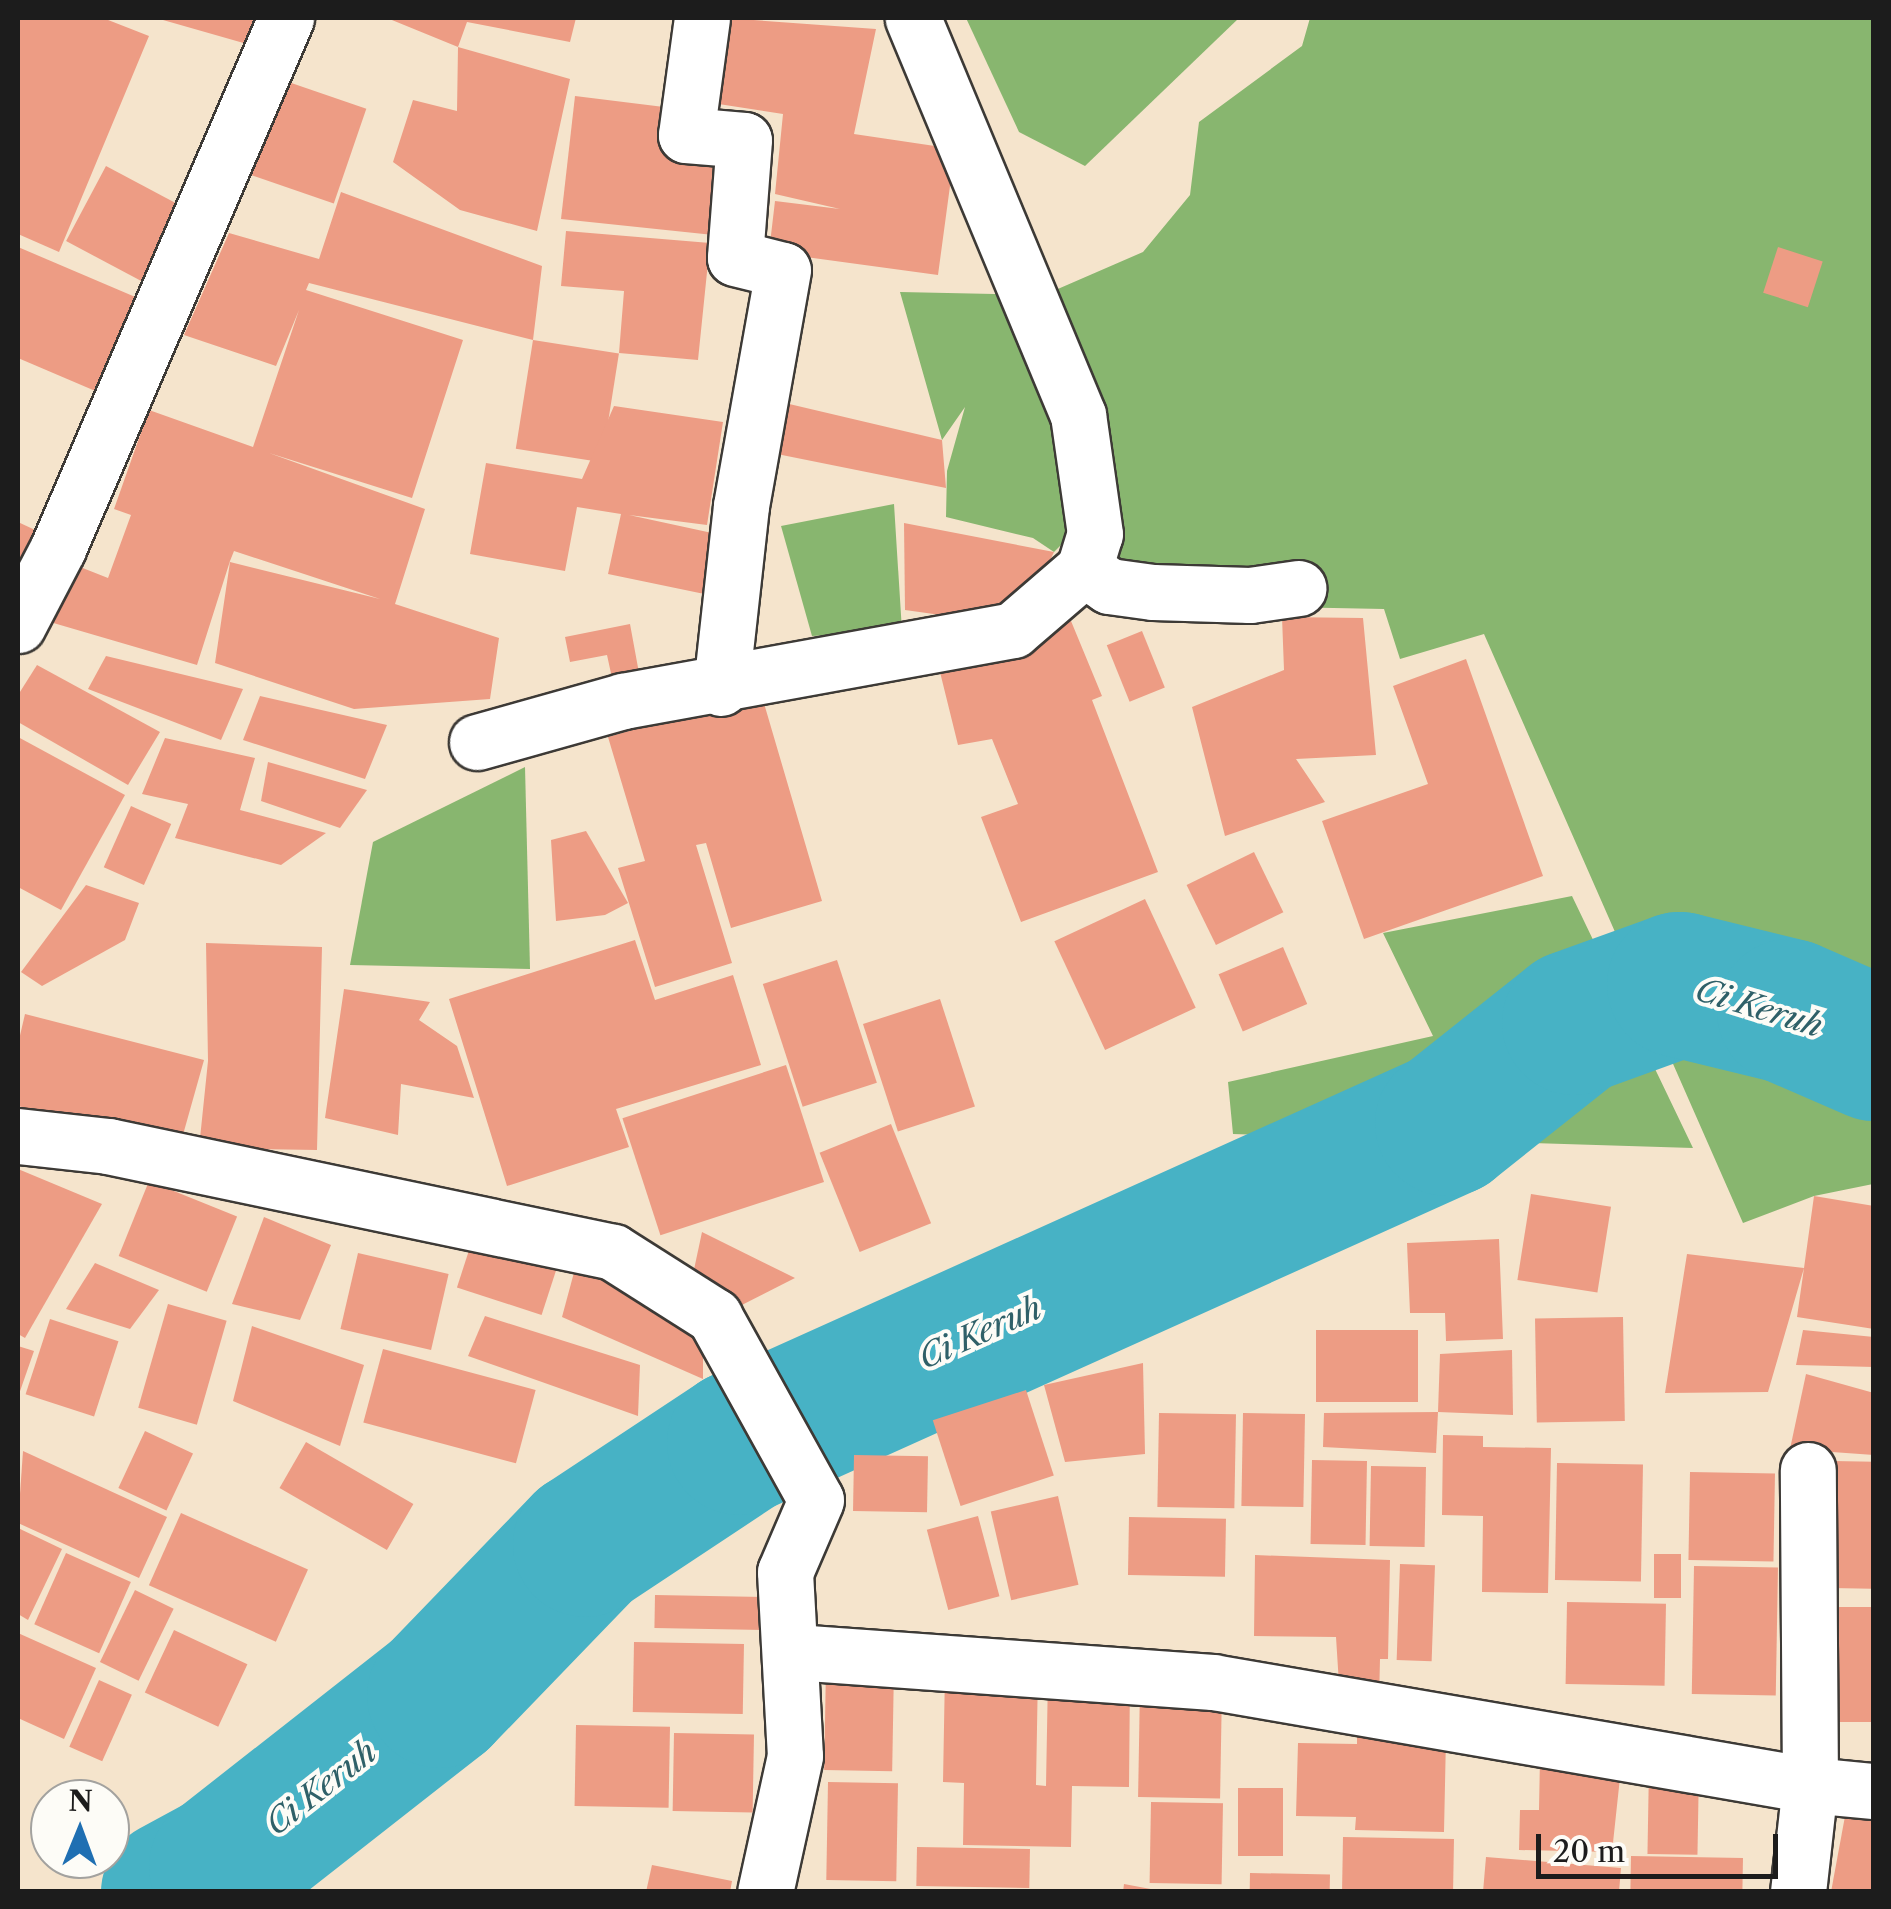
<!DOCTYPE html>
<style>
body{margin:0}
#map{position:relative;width:1891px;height:1909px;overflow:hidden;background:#f5e4cc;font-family:"Libre Caslon Text",serif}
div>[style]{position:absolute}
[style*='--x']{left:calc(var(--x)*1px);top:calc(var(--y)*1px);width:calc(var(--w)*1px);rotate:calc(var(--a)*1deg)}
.forest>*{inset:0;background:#88b66f}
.river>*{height:145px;margin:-72.5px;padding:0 72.5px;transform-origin:72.5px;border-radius:72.5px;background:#47b2c5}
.building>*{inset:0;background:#ed9c84;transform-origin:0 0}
.roads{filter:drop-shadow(2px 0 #3d3a36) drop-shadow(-2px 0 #3d3a36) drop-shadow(0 2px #3d3a36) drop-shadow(0 -2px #3d3a36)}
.street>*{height:55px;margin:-27.5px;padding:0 27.5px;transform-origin:27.5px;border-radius:27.5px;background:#fff}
span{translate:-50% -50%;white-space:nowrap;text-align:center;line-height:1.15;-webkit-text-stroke:8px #fdfcf7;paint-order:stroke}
.water-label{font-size:32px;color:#2f6068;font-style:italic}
.frame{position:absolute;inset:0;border:20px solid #1c1c1c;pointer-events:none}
.north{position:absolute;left:30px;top:1779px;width:100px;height:100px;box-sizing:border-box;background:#fdfcf7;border:2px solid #a3a29f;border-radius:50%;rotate:1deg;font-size:28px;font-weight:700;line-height:40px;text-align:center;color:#1c1c1c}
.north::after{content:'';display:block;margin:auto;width:35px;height:45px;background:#1f6fb2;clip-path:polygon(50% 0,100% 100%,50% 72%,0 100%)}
.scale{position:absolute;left:1536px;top:1834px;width:242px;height:45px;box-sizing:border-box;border:5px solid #1c1c1c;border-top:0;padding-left:12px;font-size:30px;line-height:35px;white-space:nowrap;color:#1c1c1c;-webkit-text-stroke:8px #fdfcf7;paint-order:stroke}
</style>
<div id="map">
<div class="forest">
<div style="clip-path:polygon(966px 18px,1239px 18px,1085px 166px,1019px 132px)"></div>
<div style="clip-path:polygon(1310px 18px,1873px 18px,1873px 1184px,1814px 1196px,1743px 1223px,1484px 634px,1400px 659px,1384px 609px,1078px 603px,1070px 536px,1054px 552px,1033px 538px,946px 517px,947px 471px,965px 407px,942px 440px,900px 292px,1044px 295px,1143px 252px,1190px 195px,1199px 122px,1302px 46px)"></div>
<div style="clip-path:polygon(894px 504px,902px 631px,812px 636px,781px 526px)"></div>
<div style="clip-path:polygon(525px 767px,530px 969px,350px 965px,373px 842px)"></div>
<div style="clip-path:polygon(1572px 896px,1693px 1148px,1233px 1134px,1228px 1082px,1433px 1036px,1383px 933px)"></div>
</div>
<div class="river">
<div style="--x:173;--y:1892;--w:55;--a:-28.4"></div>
<div style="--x:221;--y:1866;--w:277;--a:-38.1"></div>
<div style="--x:439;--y:1695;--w:210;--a:-46"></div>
<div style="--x:585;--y:1544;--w:185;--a:-33.5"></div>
<div style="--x:739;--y:1442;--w:777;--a:-24.25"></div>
<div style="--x:1447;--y:1123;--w:162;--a:-38.5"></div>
<div style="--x:1574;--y:1022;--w:112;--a:-19.9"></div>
<div style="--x:1679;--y:984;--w:113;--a:13.8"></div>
<div style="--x:1789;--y:1011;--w:93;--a:23.5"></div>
</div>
<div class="building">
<div style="clip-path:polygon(18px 18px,103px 18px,149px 36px,59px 252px,18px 234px)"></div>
<div style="clip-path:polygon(156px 18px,262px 18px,254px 46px)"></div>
<div style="clip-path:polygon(387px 18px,576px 18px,570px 42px,467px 22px,458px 47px)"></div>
<div style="clip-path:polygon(726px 18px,876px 29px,854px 134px,955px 149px,938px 275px,769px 252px,775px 201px,840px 209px,775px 194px,783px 114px,712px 103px)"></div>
<div style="clip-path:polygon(458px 47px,570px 79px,537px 231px,460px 210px,393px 162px,413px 100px,457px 111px)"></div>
<div style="left:268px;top:75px;width:104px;height:100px;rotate:19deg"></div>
<div style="clip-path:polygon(575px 96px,672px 108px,733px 152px,723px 236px,561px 219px)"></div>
<div style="left:106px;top:166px;width:107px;height:85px;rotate:28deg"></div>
<div style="clip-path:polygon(341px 192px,542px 266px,533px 340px,309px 283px,306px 290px,463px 340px,412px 498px,269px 453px,425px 509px,395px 604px,499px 638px,490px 699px,354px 709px,215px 663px,230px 562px,380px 599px,234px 551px,230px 561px,197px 665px,50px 622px,70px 563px,108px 578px,131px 515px,114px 509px,149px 410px,253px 447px,299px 310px,276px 366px,184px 335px,229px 233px,319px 259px)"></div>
<div style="clip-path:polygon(566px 231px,710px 243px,698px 360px,619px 353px,624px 291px,561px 286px)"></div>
<div style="clip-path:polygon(18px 247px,140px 299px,100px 393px,18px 358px)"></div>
<div style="left:1778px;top:247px;width:47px;height:48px;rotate:18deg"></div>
<div style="left:533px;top:340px;width:87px;height:110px;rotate:9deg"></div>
<div style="clip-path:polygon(785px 403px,942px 440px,946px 488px,772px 453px)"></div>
<div style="clip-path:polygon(614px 406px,723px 422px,707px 525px,629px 515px,726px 536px,714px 596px,608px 574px,621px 514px,577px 507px,565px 571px,470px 554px,486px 463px,582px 479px)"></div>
<div style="clip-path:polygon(18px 522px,50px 537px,18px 604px)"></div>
<div style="clip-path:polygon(904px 523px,1054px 552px,1019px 626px,905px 610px)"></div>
<div style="clip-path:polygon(1282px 617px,1363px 618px,1376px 755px,1296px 759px,1325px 802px,1225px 836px,1192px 707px,1284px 670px)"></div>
<div style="clip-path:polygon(1071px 621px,1102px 696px,1092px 700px,1158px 872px,1021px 922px,981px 817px,1018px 804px,992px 739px,958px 745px,939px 668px,926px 662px)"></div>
<div style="clip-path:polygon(630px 624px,639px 673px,612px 678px,607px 655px,570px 662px,565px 637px)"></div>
<div style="left:1142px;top:631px;width:61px;height:38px;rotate:68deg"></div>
<div style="clip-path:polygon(106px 656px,243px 689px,221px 740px,88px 689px)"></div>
<div style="clip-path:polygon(1466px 659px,1543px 876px,1364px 939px,1322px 821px,1428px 784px,1393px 686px)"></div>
<div style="clip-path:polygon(37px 665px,160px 732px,128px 785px,18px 722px,18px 695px)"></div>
<div style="clip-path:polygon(761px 693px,822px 901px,731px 928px,706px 843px,696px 845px,732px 963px,655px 987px,618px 868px,645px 861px,608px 737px)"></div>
<div style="clip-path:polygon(260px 696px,387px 725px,365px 779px,243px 740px)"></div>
<div style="clip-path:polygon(18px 737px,125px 795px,61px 910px,18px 887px)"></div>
<div style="clip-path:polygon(165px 738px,255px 758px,240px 810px,326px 833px,281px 865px,175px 838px,188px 804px,142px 794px)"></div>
<div style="clip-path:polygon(268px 762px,367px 790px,340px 828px,261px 801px)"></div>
<div style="left:131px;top:806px;width:44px;height:67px;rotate:24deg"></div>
<div style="clip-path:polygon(586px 831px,628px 903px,605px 915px,556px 921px,551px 840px)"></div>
<div style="left:1254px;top:852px;width:67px;height:75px;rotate:64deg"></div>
<div style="clip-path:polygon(86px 885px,139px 903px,125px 940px,42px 986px,21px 972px)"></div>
<div style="left:1145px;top:899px;width:120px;height:100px;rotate:65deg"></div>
<div style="clip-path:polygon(635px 940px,655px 1000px,733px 975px,761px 1065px,616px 1109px,629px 1147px,507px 1186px,449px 999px)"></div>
<div style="clip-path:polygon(206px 943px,322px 947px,317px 1150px,199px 1148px,208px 1061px)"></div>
<div style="left:1283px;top:947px;width:62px;height:70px;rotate:67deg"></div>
<div style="left:837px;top:960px;width:129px;height:78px;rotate:72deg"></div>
<div style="clip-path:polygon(344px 989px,430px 1002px,419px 1020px,457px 1046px,474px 1098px,401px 1084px,398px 1135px,325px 1118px)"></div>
<div style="left:940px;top:999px;width:113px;height:81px;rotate:72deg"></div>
<div style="clip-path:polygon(25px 1014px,204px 1060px,179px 1149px,18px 1106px,18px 1044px)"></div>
<div style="left:786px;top:1065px;width:123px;height:172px;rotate:72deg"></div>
<div style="left:891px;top:1124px;width:107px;height:77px;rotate:68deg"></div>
<div style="clip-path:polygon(18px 1169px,102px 1204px,25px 1338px,18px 1334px)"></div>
<div style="left:149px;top:1181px;width:95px;height:81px;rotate:22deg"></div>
<div style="left:1531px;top:1194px;width:81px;height:87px;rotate:9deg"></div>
<div style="clip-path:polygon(1814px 1196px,1874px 1206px,1874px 1329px,1797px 1317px,1804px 1268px,1768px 1392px,1665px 1393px,1687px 1254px,1804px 1268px)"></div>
<div style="clip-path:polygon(264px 1217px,331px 1245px,300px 1320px,232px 1304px)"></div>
<div style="clip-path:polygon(702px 1232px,795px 1278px,730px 1311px,692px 1279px)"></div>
<div style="left:473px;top:1238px;width:89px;height:52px;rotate:18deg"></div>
<div style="clip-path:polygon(1499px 1239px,1503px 1339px,1446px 1341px,1445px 1313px,1410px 1313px,1407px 1243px)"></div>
<div style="left:358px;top:1253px;width:93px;height:78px;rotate:13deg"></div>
<div style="clip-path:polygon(95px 1263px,159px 1290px,130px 1329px,66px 1309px)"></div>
<div style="clip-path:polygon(576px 1265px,703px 1320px,703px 1379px,562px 1317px)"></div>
<div style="left:168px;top:1304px;width:61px;height:108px;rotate:16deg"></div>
<div style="clip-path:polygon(485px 1316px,640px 1365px,638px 1416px,468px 1356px)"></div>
<div style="left:1623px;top:1317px;width:104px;height:88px;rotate:89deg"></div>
<div style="left:50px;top:1319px;width:72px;height:79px;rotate:18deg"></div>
<div style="clip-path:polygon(252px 1326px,364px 1365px,340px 1446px,233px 1401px)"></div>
<div style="left:1418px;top:1330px;width:72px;height:102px;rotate:90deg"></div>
<div style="clip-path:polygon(1803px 1330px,1874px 1337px,1874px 1367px,1796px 1365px)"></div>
<div style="clip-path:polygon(18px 1346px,34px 1351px,18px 1397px)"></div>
<div style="left:383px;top:1349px;width:158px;height:76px;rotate:15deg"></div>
<div style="clip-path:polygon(1512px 1350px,1513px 1415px,1438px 1412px,1440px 1354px)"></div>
<div style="clip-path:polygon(1143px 1363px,1145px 1454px,1065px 1462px,1044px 1385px)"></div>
<div style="clip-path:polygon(1806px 1374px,1874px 1393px,1874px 1455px,1790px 1449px)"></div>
<div style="left:1026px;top:1390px;width:90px;height:98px;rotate:72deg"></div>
<div style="clip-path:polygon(1438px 1412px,1436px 1453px,1323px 1447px,1324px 1413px)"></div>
<div style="left:1159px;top:1413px;width:77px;height:94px;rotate:1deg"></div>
<div style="left:1243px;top:1413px;width:62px;height:93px;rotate:1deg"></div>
<div style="left:145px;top:1431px;width:53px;height:63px;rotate:25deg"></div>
<div style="clip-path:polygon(1443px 1435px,1483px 1436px,1483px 1447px,1551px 1448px,1548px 1593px,1482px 1592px,1483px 1516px,1442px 1515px)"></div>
<div style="left:306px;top:1442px;width:124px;height:53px;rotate:30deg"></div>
<div style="clip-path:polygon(23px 1451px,167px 1517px,139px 1578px,18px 1523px)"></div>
<div style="left:854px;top:1455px;width:74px;height:56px;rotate:1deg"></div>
<div style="left:1312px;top:1460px;width:55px;height:84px;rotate:1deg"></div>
<div style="left:1833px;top:1461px;width:41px;height:127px;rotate:1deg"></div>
<div style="left:1557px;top:1463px;width:86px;height:117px;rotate:1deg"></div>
<div style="left:1371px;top:1466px;width:55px;height:80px;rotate:1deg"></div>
<div style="left:1690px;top:1472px;width:85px;height:88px;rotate:1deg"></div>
<div style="left:1058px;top:1496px;width:91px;height:69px;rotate:77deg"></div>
<div style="left:181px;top:1513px;width:139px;height:79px;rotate:24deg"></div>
<div style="left:978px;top:1516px;width:83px;height:53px;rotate:75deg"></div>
<div style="left:1129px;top:1517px;width:97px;height:58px;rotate:1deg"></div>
<div style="clip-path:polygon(18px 1528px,62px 1549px,28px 1620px,18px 1614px)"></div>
<div style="left:66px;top:1553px;width:71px;height:78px;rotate:24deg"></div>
<div style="left:1654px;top:1554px;width:27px;height:44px"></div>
<div style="clip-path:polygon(1255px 1555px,1390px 1560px,1388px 1659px,1380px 1659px,1379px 1701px,1340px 1700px,1336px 1637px,1254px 1636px)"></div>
<div style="left:1400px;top:1564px;width:35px;height:96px;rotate:2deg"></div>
<div style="left:1694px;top:1566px;width:84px;height:128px;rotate:1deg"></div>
<div style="left:135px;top:1590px;width:43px;height:80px;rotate:26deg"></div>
<div style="left:655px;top:1595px;width:109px;height:33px;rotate:1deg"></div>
<div style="left:1567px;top:1602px;width:99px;height:82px;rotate:1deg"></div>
<div style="left:1836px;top:1607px;width:38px;height:115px"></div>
<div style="left:174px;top:1630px;width:81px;height:69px;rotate:25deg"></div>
<div style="clip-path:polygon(18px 1633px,96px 1668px,64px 1739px,18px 1718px)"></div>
<div style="left:634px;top:1642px;width:110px;height:70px;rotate:1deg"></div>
<div style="left:826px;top:1666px;width:68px;height:104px;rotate:1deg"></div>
<div style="clip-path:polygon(945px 1671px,1038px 1672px,1036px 1785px,1046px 1786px,1048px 1675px,1130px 1677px,1129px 1787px,1072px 1786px,1071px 1847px,963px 1845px,964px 1783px,943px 1782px)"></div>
<div style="left:99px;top:1680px;width:36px;height:73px;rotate:24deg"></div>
<div style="left:1140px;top:1687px;width:82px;height:110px;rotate:1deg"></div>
<div style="left:576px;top:1725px;width:94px;height:81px;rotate:1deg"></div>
<div style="left:674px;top:1733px;width:80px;height:78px;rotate:1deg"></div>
<div style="clip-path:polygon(1357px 1736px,1446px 1737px,1444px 1832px,1355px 1830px,1356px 1817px,1296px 1816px,1298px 1743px,1357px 1744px)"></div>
<div style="clip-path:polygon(1540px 1758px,1622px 1759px,1612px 1852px,1519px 1850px,1520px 1810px,1539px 1810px)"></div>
<div style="left:1649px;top:1766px;width:50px;height:88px;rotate:1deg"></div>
<div style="left:828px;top:1782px;width:70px;height:98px;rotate:1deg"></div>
<div style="left:1238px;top:1788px;width:45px;height:68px"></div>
<div style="clip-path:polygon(1848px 1800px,1874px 1804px,1874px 1892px,1831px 1892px)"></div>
<div style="left:1151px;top:1802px;width:72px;height:81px;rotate:1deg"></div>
<div style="left:1343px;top:1837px;width:111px;height:55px;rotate:1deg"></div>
<div style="left:917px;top:1847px;width:113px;height:39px;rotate:1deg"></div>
<div style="left:1631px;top:1856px;width:112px;height:36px;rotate:1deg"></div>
<div style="clip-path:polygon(1486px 1857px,1621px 1868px,1619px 1892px,1483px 1892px)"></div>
<div style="clip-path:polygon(652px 1865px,732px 1881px,730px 1892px,646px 1892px)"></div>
<div style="left:1250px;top:1873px;width:80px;height:19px;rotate:1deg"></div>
<div style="clip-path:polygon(1124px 1884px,1156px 1890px,1156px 1892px,1123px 1892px)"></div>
</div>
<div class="roads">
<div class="street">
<div style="--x:702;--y:18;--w:118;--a:97.8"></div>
<div style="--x:686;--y:135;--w:58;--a:4.9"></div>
<div style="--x:744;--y:140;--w:118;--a:94.4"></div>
<div style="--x:735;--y:258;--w:49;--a:14"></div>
<div style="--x:783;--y:270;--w:240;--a:100.1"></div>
<div style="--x:741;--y:506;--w:183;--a:96.3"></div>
<div style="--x:1084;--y:569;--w:30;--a:34"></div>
<div style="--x:1109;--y:586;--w:44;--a:7.8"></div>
<div style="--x:1153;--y:592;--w:97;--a:1.8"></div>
<div style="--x:1250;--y:595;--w:49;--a:-8.1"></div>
<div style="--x:18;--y:625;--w:87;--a:-62.5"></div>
<div style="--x:58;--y:548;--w:577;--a:-66.72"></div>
<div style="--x:477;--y:742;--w:152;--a:-15.7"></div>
<div style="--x:623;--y:701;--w:396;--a:-10.3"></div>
<div style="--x:1013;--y:630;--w:94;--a:-40.7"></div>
<div style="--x:1084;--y:569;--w:37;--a:-73"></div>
<div style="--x:1095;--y:534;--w:120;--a:-98.1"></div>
<div style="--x:1078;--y:415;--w:430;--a:-112.6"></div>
<div style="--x:18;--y:1136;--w:91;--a:6.3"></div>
<div style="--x:108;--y:1146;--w:516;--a:11.85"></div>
<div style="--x:613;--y:1252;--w:120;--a:32.4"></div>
<div style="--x:714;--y:1316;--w:210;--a:61"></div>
<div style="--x:816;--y:1500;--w:78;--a:113.3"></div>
<div style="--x:785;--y:1572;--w:184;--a:86.9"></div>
<div style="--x:795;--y:1756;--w:139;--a:102.4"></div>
<div style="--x:794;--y:1652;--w:420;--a:4.1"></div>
<div style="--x:1213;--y:1682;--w:606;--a:9.79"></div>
<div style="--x:1810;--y:1785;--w:64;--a:5.4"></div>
<div style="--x:1798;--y:1892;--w:108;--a:-83.6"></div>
<div style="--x:1810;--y:1785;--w:315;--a:-90.4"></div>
</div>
</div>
<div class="water-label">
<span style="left:1759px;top:1008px;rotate:17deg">Ci Keruh</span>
<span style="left:980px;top:1333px;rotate:-24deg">Ci Keruh</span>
<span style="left:321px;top:1788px;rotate:-38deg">Ci Keruh</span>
</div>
<div class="frame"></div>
<div class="north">N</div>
<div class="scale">20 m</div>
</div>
